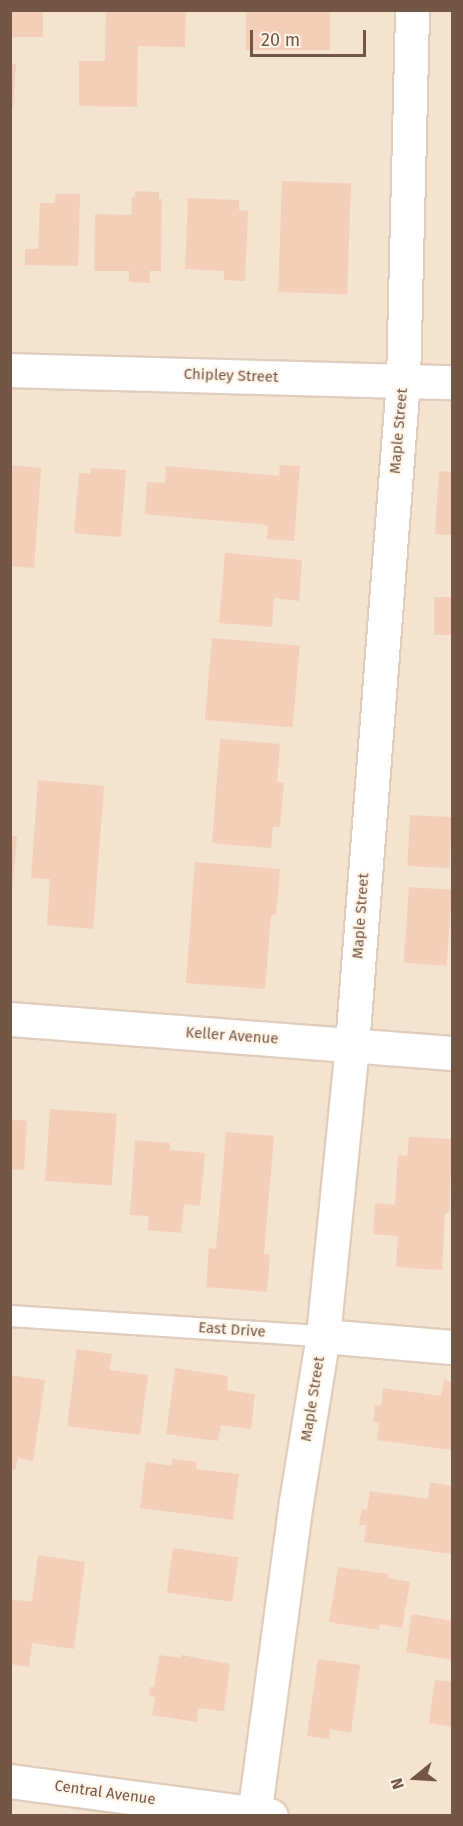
<!DOCTYPE html>
<style>
body{margin:0}
#map{position:relative;width:463px;height:1826px;overflow:hidden;background:#fdf1e1;font-family:"Fira Sans",sans-serif}
div>[style]{position:absolute}
[style*='--x']{left:calc(var(--x)*1px);top:calc(var(--y)*1px);width:calc(var(--w)*1px);rotate:calc(var(--a)*1deg)}
.residential>*{inset:0;background:#f4e3cf;transform-origin:0 0}
.building>*{inset:0;background:#f3ceb8;transform-origin:0 0}
.roads{filter:drop-shadow(2px 0 #e1cdbd) drop-shadow(-2px 0 #e1cdbd) drop-shadow(0 2px #e1cdbd) drop-shadow(0 -2px #e1cdbd)}
.service>*{height:20px;margin:-10px;padding:0 10px;transform-origin:10px;border-radius:10px;background:#fff}
.minor>*{height:33px;margin:-16.5px;padding:0 16.5px;transform-origin:16.5px;border-radius:16.5px;background:#fff}
.tertiary>*{height:33px;margin:-16.5px;padding:0 16.5px;transform-origin:16.5px;border-radius:16.5px;background:#fff}
span{translate:-50% -50%;white-space:nowrap;text-align:center;line-height:1.15;-webkit-text-stroke:4.5px #fff5e8;paint-order:stroke}
.street-label{font-size:15px;color:#745647}
.frame{position:absolute;inset:0;border:12px solid #745647;pointer-events:none}
.north{position:absolute;left:385px;top:1748px;width:60px;height:60px;-webkit-text-stroke:4px #fff5e8;paint-order:stroke;rotate:252deg;font-size:16px;font-weight:700;line-height:24px;text-align:center;color:#745647}
.north::after{content:'';display:block;margin:auto;width:21px;height:27px;background:#745647;clip-path:polygon(50% 0,100% 100%,50% 72%,0 100%)}
.scale{position:absolute;left:250px;top:30px;width:116px;height:27px;box-sizing:border-box;border:3px solid #745647;border-top:0;padding-left:8px;font-size:18px;line-height:21px;white-space:nowrap;color:#745647;-webkit-text-stroke:4px #fff5e8;paint-order:stroke}
</style>
<div id="map">
<div class="residential">
<div style="left:11px;top:11px;width:441px;height:1804px"></div>
</div>
<div class="building">
<div style="left:10px;top:10px;width:33px;height:27px"></div>
<div style="clip-path:polygon(106px 10px,186px 10px,185px 47px,138px 46px,137px 107px,79px 106px,79px 61px,105px 61px)"></div>
<div style="left:246px;top:10px;width:84px;height:40px"></div>
<div style="clip-path:polygon(10px 64px,16px 64px,13px 107px,10px 107px)"></div>
<div style="left:282px;top:181px;width:69px;height:111px;rotate:2deg"></div>
<div style="clip-path:polygon(135px 191px,159px 192px,159px 199px,162px 199px,161px 271px,150px 271px,150px 283px,129px 282px,129px 271px,94px 271px,95px 214px,131px 215px,132px 197px,135px 197px)"></div>
<div style="clip-path:polygon(55px 194px,80px 194px,78px 266px,25px 265px,25px 249px,38px 249px,40px 203px,55px 203px)"></div>
<div style="clip-path:polygon(188px 198px,239px 200px,239px 210px,248px 211px,245px 281px,224px 280px,224px 271px,185px 269px)"></div>
<div style="clip-path:polygon(10px 465px,41px 468px,34px 568px,10px 566px)"></div>
<div style="clip-path:polygon(280px 465px,300px 466px,294px 541px,267px 539px,268px 525px,145px 514px,147px 482px,165px 483px,166px 466px,279px 476px)"></div>
<div style="clip-path:polygon(91px 468px,126px 470px,121px 537px,74px 533px,79px 473px,90px 474px)"></div>
<div style="clip-path:polygon(439px 471px,452px 472px,452px 535px,435px 534px)"></div>
<div style="clip-path:polygon(225px 553px,302px 560px,299px 601px,274px 598px,272px 627px,219px 623px)"></div>
<div style="left:434px;top:597px;width:18px;height:38px"></div>
<div style="left:212px;top:638px;width:88px;height:82px;rotate:5deg"></div>
<div style="clip-path:polygon(220px 739px,280px 744px,277px 782px,284px 783px,280px 827px,273px 827px,271px 848px,212px 843px)"></div>
<div style="clip-path:polygon(38px 780px,104px 786px,93px 929px,47px 925px,50px 879px,31px 878px)"></div>
<div style="left:410px;top:815px;width:42px;height:51px;rotate:3deg"></div>
<div style="clip-path:polygon(10px 836px,17px 836px,12px 889px,10px 889px)"></div>
<div style="clip-path:polygon(195px 862px,280px 869px,276px 915px,271px 915px,265px 989px,186px 983px)"></div>
<div style="left:409px;top:887px;width:43px;height:76px;rotate:4deg"></div>
<div style="left:50px;top:1109px;width:67px;height:72px;rotate:4deg"></div>
<div style="clip-path:polygon(10px 1119px,27px 1121px,24px 1170px,10px 1169px)"></div>
<div style="clip-path:polygon(226px 1132px,274px 1136px,264px 1254px,270px 1255px,267px 1292px,206px 1287px,209px 1248px,216px 1249px)"></div>
<div style="clip-path:polygon(409px 1137px,452px 1139px,449px 1213px,445px 1213px,442px 1270px,396px 1267px,398px 1236px,373px 1234px,375px 1203px,395px 1205px,398px 1155px,407px 1156px)"></div>
<div style="clip-path:polygon(135px 1140px,170px 1143px,170px 1150px,205px 1153px,200px 1206px,184px 1204px,181px 1233px,148px 1230px,149px 1216px,130px 1215px)"></div>
<div style="clip-path:polygon(77px 1349px,112px 1354px,109px 1370px,148px 1375px,140px 1435px,67px 1426px)"></div>
<div style="clip-path:polygon(175px 1368px,228px 1376px,227px 1390px,255px 1394px,251px 1429px,221px 1425px,218px 1441px,166px 1434px)"></div>
<div style="clip-path:polygon(10px 1375px,45px 1380px,33px 1461px,18px 1458px,15px 1470px,10px 1469px)"></div>
<div style="clip-path:polygon(444px 1380px,452px 1382px,452px 1450px,377px 1440px,379px 1423px,373px 1422px,375px 1405px,381px 1406px,383px 1388px,441px 1396px)"></div>
<div style="clip-path:polygon(172px 1459px,197px 1462px,196px 1469px,239px 1474px,233px 1520px,140px 1508px,146px 1462px,172px 1466px)"></div>
<div style="clip-path:polygon(430px 1482px,452px 1486px,452px 1554px,364px 1542px,366px 1525px,359px 1525px,362px 1509px,367px 1510px,370px 1491px,428px 1499px)"></div>
<div style="left:173px;top:1548px;width:66px;height:45px;rotate:8deg"></div>
<div style="clip-path:polygon(38px 1555px,85px 1562px,74px 1649px,32px 1643px,29px 1667px,10px 1664px,10px 1599px,32px 1602px)"></div>
<div style="clip-path:polygon(338px 1567px,388px 1574px,388px 1578px,410px 1582px,402px 1628px,380px 1624px,379px 1630px,329px 1622px)"></div>
<div style="clip-path:polygon(412px 1614px,452px 1621px,452px 1660px,406px 1652px)"></div>
<div style="clip-path:polygon(159px 1655px,181px 1658px,181px 1655px,230px 1664px,224px 1711px,198px 1708px,197px 1722px,152px 1715px,155px 1697px,149px 1696px,150px 1687px,154px 1687px)"></div>
<div style="clip-path:polygon(318px 1659px,360px 1665px,351px 1733px,330px 1729px,329px 1739px,307px 1736px)"></div>
<div style="clip-path:polygon(435px 1680px,452px 1682px,452px 1727px,429px 1723px)"></div>
</div>
<div class="roads">
<div class="service">
<div style="--x:10;--y:1316;--w:314;--a:3.7"></div>
</div>
<div class="minor">
<div style="--x:10;--y:370;--w:442;--a:1.6"></div>
<div style="--x:10;--y:1019;--w:443;--a:4.4"></div>
<div style="--x:323;--y:1336;--w:129;--a:4.9"></div>
<div style="--x:254;--y:1816;--w:317;--a:-82.4"></div>
<div style="--x:296;--y:1502;--w:168;--a:-80.8"></div>
<div style="--x:323;--y:1336;--w:292;--a:-84.3"></div>
<div style="--x:352;--y:1045;--w:666;--a:-85.61"></div>
<div style="--x:403;--y:381;--w:371;--a:-88.6"></div>
</div>
<div class="tertiary">
<div style="--x:10;--y:1781;--w:263;--a:7.6"></div>
</div>
</div>
<div class="street-label">
<span style="left:231px;top:376px;rotate:2deg">Chipley Street</span>
<span style="left:399px;top:431px;rotate:-85deg">Maple Street</span>
<span style="left:361px;top:916px;rotate:-86deg">Maple Street</span>
<span style="left:232px;top:1036px;rotate:4deg">Keller Avenue</span>
<span style="left:232px;top:1330px;rotate:4deg">East Drive</span>
<span style="left:313px;top:1399px;rotate:-81deg">Maple Street</span>
<span style="left:105px;top:1793px;rotate:8deg">Central Avenue</span>
</div>
<div class="frame"></div>
<div class="north">N</div>
<div class="scale">20 m</div>
</div>
